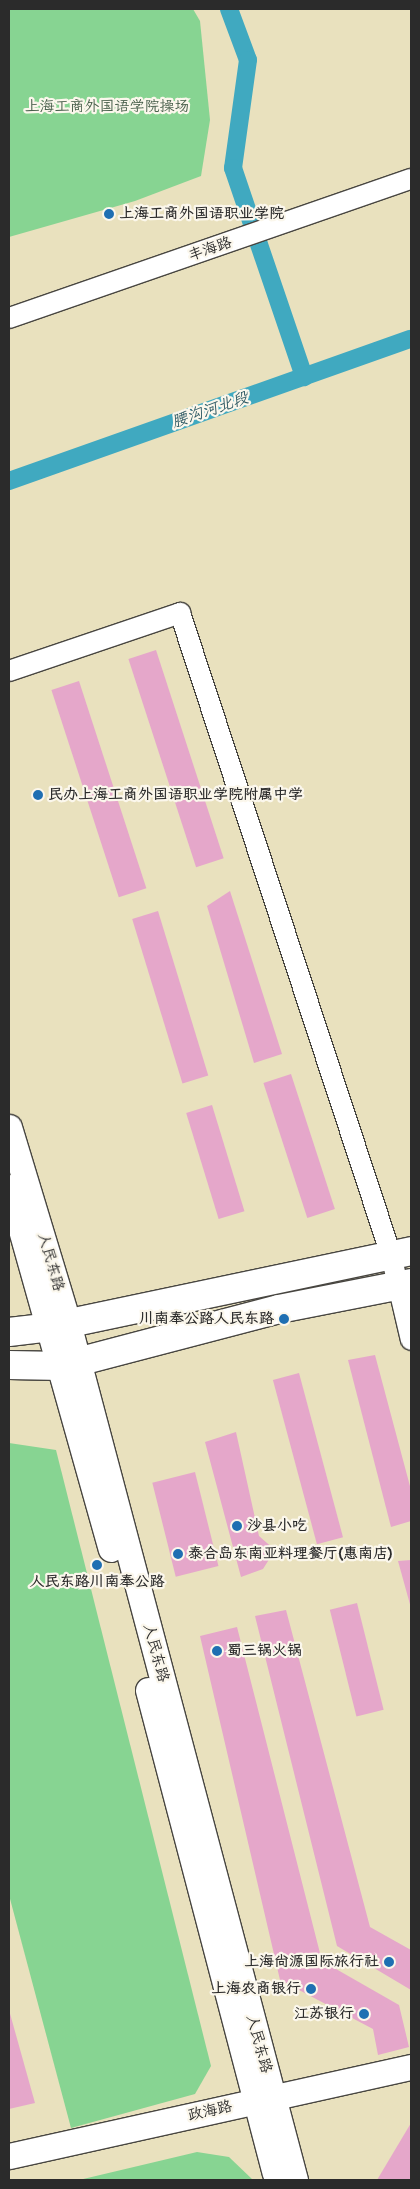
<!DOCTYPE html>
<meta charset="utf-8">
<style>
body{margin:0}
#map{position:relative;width:420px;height:2189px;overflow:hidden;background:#e9e1be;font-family:Pangolin,"LXGW WenKai TC",sans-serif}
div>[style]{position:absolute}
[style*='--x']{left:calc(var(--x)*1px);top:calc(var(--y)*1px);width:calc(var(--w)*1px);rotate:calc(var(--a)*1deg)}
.green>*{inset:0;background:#87d492}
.canal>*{height:18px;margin:-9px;padding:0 9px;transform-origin:9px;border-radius:9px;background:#40a9c0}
.building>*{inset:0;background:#e5a7ca;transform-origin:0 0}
.roads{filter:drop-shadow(1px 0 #484641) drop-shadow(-1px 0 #484641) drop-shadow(0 1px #484641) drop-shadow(0 -1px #484641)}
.minor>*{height:20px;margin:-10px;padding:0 10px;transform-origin:10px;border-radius:10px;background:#fff}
.tertiary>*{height:25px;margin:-12.5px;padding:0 12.5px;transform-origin:12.5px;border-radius:12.5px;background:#fff}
.primary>*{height:28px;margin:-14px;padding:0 14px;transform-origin:14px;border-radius:14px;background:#fff}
.dots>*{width:14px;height:14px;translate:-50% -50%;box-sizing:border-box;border:2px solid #fbf7ec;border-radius:50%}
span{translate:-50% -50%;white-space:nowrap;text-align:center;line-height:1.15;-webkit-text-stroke:4.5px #fbf7ec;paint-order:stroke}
.park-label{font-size:15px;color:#475e4a}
.poi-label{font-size:15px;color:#2b2b2b;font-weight:700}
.left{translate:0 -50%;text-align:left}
.right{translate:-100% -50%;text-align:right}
.street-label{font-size:15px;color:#2b2b2b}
.water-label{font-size:16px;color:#335d67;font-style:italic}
.frame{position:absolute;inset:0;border:10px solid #2b2b2b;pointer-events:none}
</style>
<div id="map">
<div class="green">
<div style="clip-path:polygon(9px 9px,193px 9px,200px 21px,210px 120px,201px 176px,135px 201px,9px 237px)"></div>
<div style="clip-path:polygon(9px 1443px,56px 1450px,211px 2066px,195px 2094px,71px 2128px,9px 1895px)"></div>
<div style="clip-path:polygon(197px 2152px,229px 2157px,253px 2180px,79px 2180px)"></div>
</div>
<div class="canal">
<div style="--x:229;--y:9;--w:54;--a:69.6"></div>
<div style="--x:248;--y:60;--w:109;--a:97.9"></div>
<div style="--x:233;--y:168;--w:221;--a:71.2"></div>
<div style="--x:9;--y:481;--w:426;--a:-19.5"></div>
</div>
<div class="building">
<div style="left:156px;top:650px;width:219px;height:29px;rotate:72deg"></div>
<div style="left:79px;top:681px;width:218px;height:29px;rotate:72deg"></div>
<div style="clip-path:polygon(230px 891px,282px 1054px,254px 1063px,207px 906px)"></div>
<div style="left:158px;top:911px;width:172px;height:27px;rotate:73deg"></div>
<div style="left:291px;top:1074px;width:142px;height:29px;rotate:72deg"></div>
<div style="left:212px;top:1105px;width:111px;height:27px;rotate:73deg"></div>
<div style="clip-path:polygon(375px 1355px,411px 1490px,411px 1521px,391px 1527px,348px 1360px)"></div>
<div style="left:299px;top:1373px;width:170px;height:27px;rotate:75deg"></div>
<div style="clip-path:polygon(236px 1432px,259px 1536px,275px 1550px,263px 1569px,241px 1577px,205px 1442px)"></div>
<div style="left:195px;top:1472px;width:97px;height:44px;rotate:76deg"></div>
<div style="clip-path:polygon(411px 1560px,411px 1608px,398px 1561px)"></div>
<div style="left:357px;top:1603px;width:110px;height:28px;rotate:76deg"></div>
<div style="clip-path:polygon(286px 1610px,370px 1927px,411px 1950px,411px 1990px,337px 1946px,255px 1616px)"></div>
<div style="clip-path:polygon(237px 1627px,322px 1961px,399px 2005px,409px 2047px,378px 2055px,373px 2029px,280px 1980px,200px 1636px)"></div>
<div style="clip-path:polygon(9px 2010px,35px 2103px,9px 2109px)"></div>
<div style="clip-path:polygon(411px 2123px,411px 2180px,377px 2180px)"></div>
</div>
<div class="roads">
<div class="minor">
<div style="--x:9;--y:318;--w:425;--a:-19.1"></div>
<div style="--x:9;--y:671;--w:181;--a:-18.7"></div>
<div style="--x:180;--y:613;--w:676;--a:71.81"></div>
<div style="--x:391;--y:1255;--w:87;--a:76.8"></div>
</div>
<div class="tertiary">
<div style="--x:9;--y:1127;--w:205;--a:73.2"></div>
<div style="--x:68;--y:1323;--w:887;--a:75.16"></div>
<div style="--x:9;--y:1187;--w:376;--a:74.3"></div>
<div style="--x:148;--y:1690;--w:499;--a:75.3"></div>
<div style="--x:9;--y:2156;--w:412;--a:-12.5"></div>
</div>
<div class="primary">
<div style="--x:9;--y:1332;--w:42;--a:-6.8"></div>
<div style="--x:51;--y:1327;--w:368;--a:-11.9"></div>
<div style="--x:9;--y:1365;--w:53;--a:1.1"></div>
<div style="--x:62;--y:1366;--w:224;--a:-14.7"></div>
<div style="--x:279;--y:1309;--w:135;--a:-11.1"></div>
</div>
</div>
<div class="dots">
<div style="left:109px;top:214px;background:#1f6fb2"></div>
<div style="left:38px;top:795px;background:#1f6fb2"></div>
<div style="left:284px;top:1319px;background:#1f6fb2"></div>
<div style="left:237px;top:1526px;background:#1f6fb2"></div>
<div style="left:178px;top:1554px;background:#1f6fb2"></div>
<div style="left:97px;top:1565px;background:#1f6fb2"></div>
<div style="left:217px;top:1651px;background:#1f6fb2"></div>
<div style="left:389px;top:1962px;background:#1f6fb2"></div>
<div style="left:311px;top:1989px;background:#1f6fb2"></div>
<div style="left:364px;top:2014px;background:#1f6fb2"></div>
</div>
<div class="park-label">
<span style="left:107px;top:107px">上海工商外国语学院操场</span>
</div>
<div class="poi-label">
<span class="left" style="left:119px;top:214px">上海工商外国语职业学院</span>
<span class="left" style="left:48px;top:795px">民办上海工商外国语职业学院附属中学</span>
<span class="right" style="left:274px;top:1319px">川南奉公路人民东路</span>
<span class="left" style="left:247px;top:1526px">沙县小吃</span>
<span class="left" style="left:188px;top:1554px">泰合岛东南亚料理餐厅(惠南店)</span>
<span style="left:97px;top:1582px">人民东路川南奉公路</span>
<span class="left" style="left:227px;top:1651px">蜀三锅火锅</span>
<span class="right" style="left:379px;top:1962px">上海尚源国际旅行社</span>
<span class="right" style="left:301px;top:1989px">上海农商银行</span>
<span class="right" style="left:354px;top:2014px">江苏银行</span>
</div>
<div class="street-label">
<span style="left:210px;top:249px;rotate:-19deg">丰海路</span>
<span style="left:51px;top:1262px;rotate:74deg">人民东路</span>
<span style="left:156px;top:1653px;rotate:75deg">人民东路</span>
<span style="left:259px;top:2044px;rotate:75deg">人民东路</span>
<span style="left:210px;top:2111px;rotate:-13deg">政海路</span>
</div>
<div class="water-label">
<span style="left:210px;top:410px;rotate:-19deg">腰沟河北段</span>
</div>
<div class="frame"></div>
</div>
